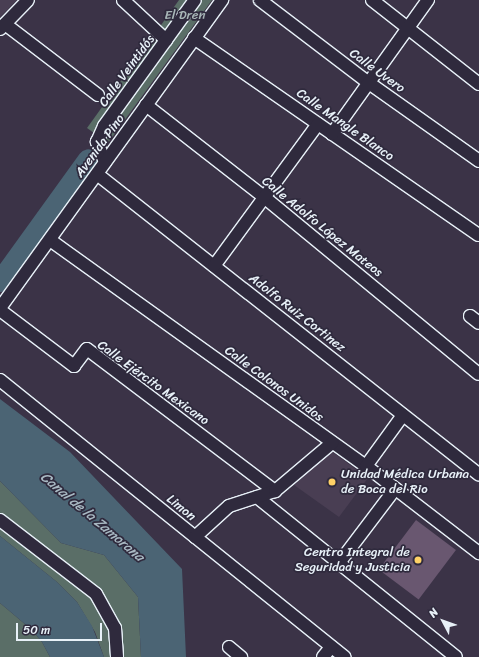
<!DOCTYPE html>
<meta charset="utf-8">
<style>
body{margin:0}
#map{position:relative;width:479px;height:657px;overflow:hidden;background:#3b3347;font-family:Sriracha,sans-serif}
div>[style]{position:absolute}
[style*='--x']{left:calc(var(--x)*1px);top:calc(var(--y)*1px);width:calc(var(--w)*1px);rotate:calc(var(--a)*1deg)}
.built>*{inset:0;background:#493e53}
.green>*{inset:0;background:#5a6e67}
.water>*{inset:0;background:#4b6474}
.river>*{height:21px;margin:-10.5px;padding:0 10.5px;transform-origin:10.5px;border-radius:10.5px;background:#4b6474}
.building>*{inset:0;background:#695770;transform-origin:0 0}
.roads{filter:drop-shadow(1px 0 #e8f1f8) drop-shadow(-1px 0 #e8f1f8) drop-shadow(0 1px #e8f1f8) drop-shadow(0 -1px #e8f1f8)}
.minor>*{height:12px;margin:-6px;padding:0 6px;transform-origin:6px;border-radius:6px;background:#2f2a3d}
.dots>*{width:11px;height:11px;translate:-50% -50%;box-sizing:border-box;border:2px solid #2f2a3d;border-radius:50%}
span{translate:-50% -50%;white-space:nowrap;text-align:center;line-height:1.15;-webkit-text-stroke:3.5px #2f2a3d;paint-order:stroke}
.park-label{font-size:13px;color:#a8b6b7}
.street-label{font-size:13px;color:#e8f1f8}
.poi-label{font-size:13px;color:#e8f1f8}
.left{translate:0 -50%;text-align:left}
.right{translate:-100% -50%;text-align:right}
.water-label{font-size:14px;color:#a9b9c3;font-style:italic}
.north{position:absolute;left:423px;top:601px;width:40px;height:40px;-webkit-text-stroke:3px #2f2a3d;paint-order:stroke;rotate:311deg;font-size:11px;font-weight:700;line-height:16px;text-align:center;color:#e8f1f8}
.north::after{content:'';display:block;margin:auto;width:14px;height:18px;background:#e8f1f8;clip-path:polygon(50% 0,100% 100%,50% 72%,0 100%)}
.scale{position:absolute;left:16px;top:623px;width:86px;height:18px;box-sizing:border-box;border:2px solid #e8f1f8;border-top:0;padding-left:5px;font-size:12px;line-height:14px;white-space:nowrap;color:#e8f1f8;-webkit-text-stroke:3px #2f2a3d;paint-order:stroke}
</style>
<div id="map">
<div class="built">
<div style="clip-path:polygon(0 0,17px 0,0 17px)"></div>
<div style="clip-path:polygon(331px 451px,368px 478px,339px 517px,294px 485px)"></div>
</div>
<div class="green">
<div style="clip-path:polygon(179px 0,212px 0,108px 143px,87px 128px)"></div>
<div style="clip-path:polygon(0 481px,61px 543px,104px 555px,138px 597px,141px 657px,104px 657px,95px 632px,77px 602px,57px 582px,0 536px)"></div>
<div style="clip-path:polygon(0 603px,32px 630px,42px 642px,50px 657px,0 657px)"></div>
</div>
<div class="water">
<div style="clip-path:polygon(0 399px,70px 452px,182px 569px,186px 657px,141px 657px,138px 597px,104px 555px,61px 543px,0 481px)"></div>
<div style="clip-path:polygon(0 536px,57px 582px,77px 602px,92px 626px,104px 657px,50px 657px,42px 642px,32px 630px,0 603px)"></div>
</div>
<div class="river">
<div style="--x:0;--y:281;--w:150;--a:-54.2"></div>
</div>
<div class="building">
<div style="left:416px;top:520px;width:50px;height:62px;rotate:37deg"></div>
</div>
<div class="roads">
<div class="minor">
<div style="--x:123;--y:0;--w:59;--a:42.9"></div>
<div style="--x:260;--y:0;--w:137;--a:37.3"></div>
<div style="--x:369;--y:83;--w:135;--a:35.3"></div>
<div style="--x:372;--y:0;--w:136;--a:38.1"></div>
<div style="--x:5;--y:24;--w:117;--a:37.4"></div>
<div style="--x:0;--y:29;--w:40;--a:-46"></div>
<div style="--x:194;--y:38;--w:346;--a:34.7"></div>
<div style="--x:146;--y:105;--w:150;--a:37.9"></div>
<div style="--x:264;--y:197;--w:278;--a:39.5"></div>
<div style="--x:332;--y:134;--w:165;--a:-54.4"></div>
<div style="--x:105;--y:162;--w:22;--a:-112"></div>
<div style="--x:97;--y:142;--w:17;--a:-66"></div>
<div style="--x:104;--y:126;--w:155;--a:-54.2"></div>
<div style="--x:97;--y:174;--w:486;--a:38.2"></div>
<div style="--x:50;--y:240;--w:388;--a:35.6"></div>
<div style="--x:366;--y:466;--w:143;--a:37.6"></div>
<div style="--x:214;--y:266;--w:176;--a:-53.8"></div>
<div style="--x:0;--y:308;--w:380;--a:-54.2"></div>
<div style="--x:0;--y:310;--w:93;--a:37.1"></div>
<div style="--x:74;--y:366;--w:21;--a:-53"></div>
<div style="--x:87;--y:349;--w:236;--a:37.1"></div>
<div style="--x:470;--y:316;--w:11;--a:38"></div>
<div style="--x:0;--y:380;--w:442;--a:38.8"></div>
<div style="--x:366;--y:466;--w:63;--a:-54"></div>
<div style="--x:257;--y:497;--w:255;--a:38.8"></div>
<div style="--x:0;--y:520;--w:121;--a:37.6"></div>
<div style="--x:96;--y:594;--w:39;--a:61"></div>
<div style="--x:115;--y:628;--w:29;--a:86"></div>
<div style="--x:195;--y:537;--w:46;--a:-42.4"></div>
<div style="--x:229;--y:506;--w:48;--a:-18.1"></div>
<div style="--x:275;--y:491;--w:75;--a:-40.1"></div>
<div style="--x:339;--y:563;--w:93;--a:-52.9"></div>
<div style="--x:229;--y:647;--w:16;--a:40"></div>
<div style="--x:323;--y:657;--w:13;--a:-51"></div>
</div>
</div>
<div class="dots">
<div style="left:332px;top:482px;background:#ffd166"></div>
<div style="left:418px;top:560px;background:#ffd166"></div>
</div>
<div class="park-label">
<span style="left:185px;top:15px">El Dren</span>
</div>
<div class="street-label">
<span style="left:127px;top:71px;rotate:-54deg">Calle Veintidós</span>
<span style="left:377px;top:71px;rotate:36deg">Calle Uvero</span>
<span style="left:345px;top:125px;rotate:35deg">Calle Mangle Blanco</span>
<span style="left:100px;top:146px;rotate:-54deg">Avenida Pino</span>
<span style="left:322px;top:227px;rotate:39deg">Calle Adolfo López Mateos</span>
<span style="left:297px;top:313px;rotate:38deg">Adolfo Ruiz Cortinez</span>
<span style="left:153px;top:383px;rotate:36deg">Calle Ejército Mexicano</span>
<span style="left:274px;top:384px;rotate:36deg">Calle Colonos Unidos</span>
<span style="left:181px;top:508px;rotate:39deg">Limon</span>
</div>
<div class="poi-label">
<span class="left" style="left:341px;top:482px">Unidad Médica Urbana<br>de Boca del Rio</span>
<span class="right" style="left:410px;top:560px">Centro Integral de<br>Seguridad y Justicia</span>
</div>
<div class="water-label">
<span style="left:92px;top:517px;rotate:40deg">Canal de la Zamorana</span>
</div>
<div class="north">N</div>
<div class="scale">50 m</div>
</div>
